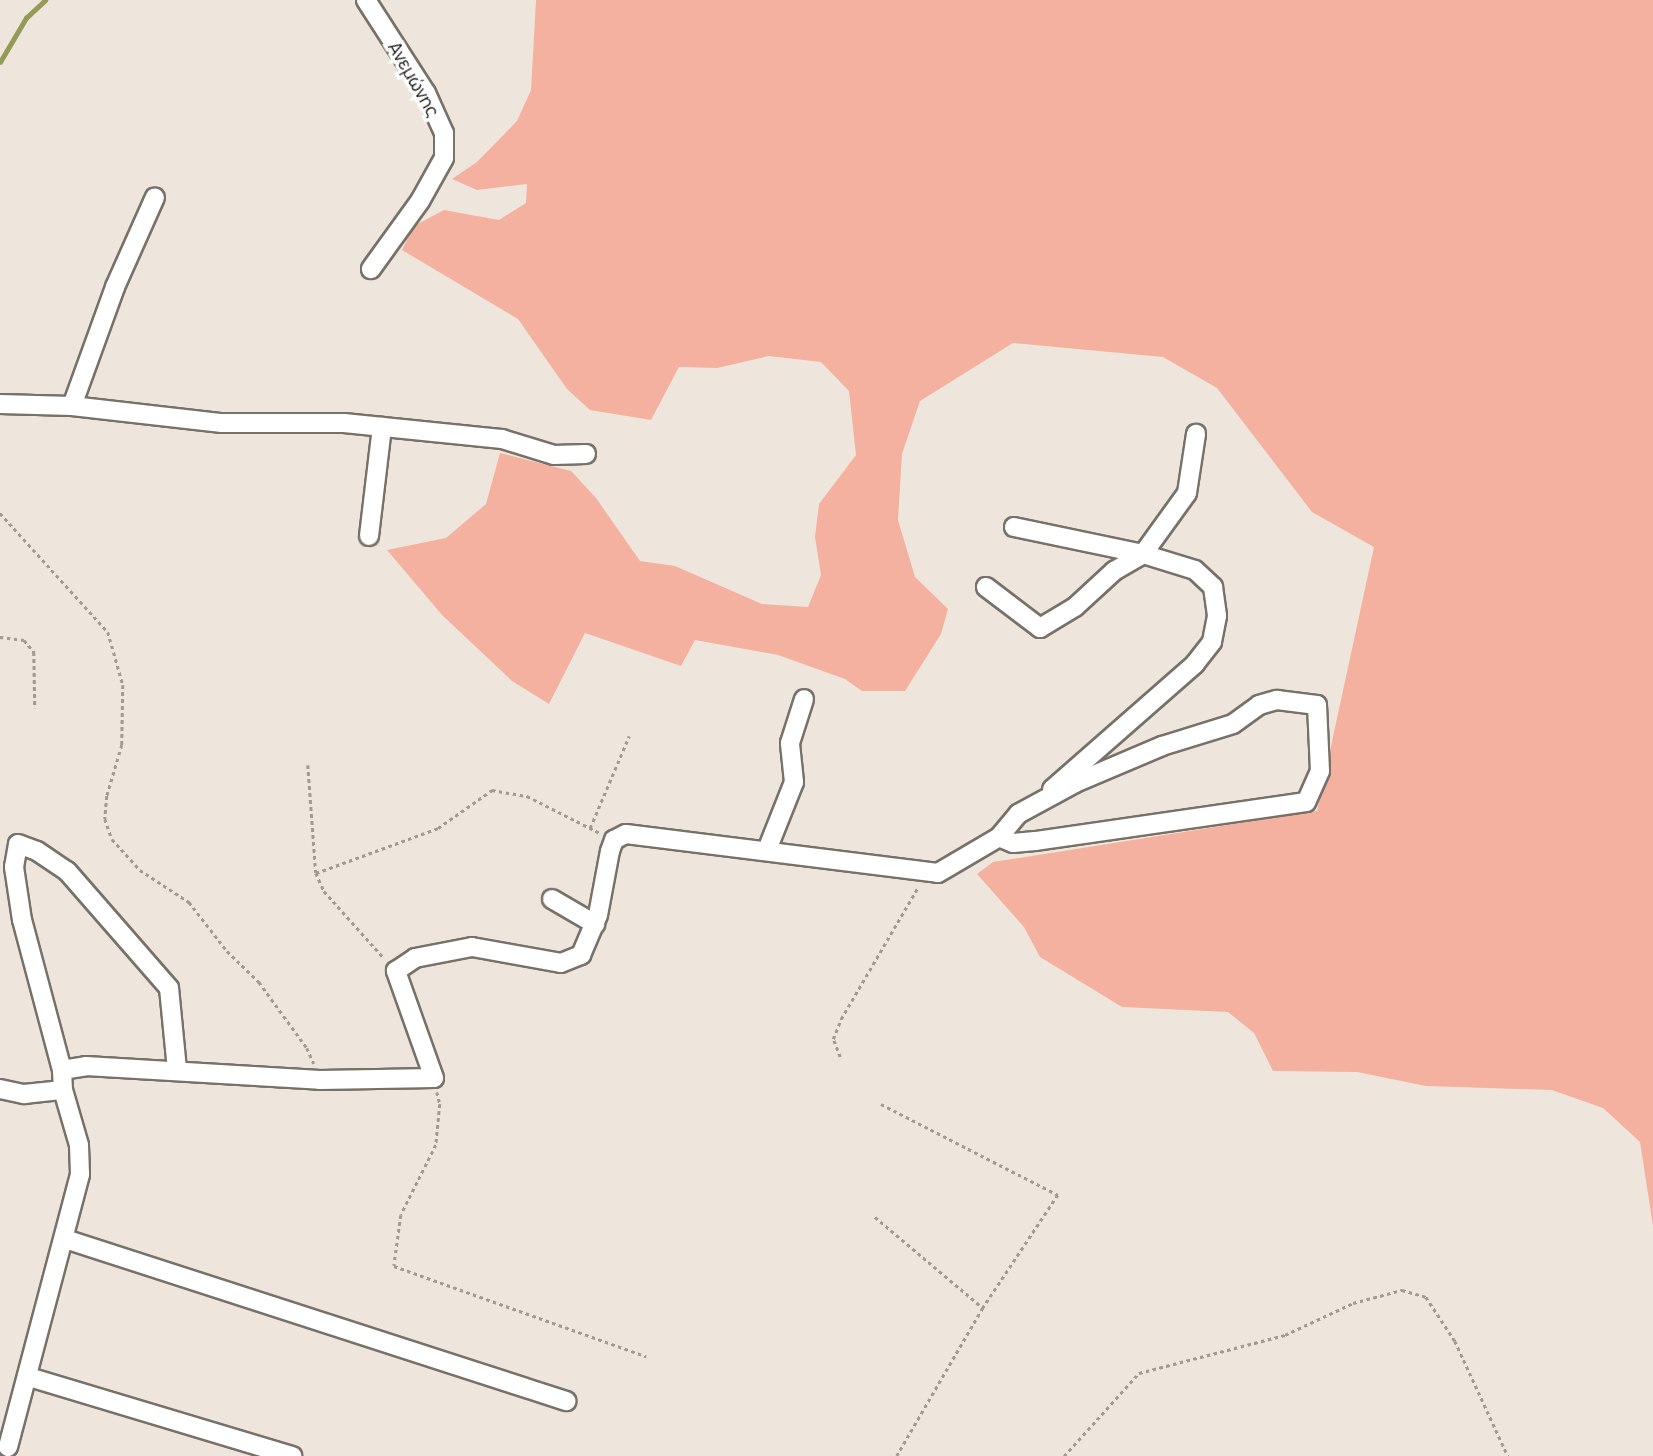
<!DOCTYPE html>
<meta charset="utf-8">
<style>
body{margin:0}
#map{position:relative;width:1653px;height:1456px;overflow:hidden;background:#eee6dc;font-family:Manrope,sans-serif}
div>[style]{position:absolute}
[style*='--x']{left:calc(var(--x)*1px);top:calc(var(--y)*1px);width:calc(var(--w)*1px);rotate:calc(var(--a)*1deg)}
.green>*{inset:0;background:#f5b19f}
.stream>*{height:4.5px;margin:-2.25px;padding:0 2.25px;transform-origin:2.25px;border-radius:2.25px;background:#939b57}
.path>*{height:2.5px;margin-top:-1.25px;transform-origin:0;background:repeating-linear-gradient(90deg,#a09a92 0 3.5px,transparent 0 7px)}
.roads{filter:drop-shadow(2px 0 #787168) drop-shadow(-2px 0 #787168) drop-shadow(0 2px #787168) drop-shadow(0 -2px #787168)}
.minor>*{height:18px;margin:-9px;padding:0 9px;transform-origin:9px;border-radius:9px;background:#fff}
span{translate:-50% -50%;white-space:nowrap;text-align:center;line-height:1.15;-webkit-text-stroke:7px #fff;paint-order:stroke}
.street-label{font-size:18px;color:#14110e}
</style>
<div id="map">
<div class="green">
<div style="clip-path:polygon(536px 0,1653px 0,1653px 1226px,1640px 1142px,1603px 1108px,1552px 1090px,1426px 1086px,1357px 1072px,1273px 1071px,1254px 1033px,1228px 1012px,1122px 1007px,1040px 957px,1024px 927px,977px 874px,993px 862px,1317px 811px,1374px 547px,1312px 512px,1217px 388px,1163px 357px,1013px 343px,920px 401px,902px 454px,898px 520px,915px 577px,948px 609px,941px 634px,905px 691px,862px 691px,845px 679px,778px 655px,695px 640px,681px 666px,585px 633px,549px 704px,512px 681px,442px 615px,387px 550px,446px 538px,486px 504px,500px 453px,571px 471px,596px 498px,640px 561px,675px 566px,762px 604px,808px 607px,821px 575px,815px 537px,819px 504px,856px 455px,849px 391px,821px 362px,769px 356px,717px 368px,679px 367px,651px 420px,590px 410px,567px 389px,518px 319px,402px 250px,414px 226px,444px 210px,499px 220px,526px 203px,527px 184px,477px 190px,452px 179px,477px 162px,517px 121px,531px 90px)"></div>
</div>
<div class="stream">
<div style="--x:0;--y:62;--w:51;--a:-59.4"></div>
<div style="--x:26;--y:18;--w:26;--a:-43"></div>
</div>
<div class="path">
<div style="--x:0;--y:513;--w:161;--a:47.8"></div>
<div style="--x:108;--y:632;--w:55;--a:74.2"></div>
<div style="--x:123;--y:685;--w:60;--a:91"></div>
<div style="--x:122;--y:745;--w:53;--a:106.4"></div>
<div style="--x:107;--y:796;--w:23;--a:95"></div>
<div style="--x:105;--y:819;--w:21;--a:71"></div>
<div style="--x:112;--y:839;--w:42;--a:47.9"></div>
<div style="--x:140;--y:870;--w:59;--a:33.1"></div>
<div style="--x:189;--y:902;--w:62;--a:52.2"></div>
<div style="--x:227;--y:951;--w:45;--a:44.1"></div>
<div style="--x:259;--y:982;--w:82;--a:54"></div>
<div style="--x:307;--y:1048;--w:17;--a:66"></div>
<div style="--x:0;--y:637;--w:24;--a:7"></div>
<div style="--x:24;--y:640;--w:16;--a:50"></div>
<div style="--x:34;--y:652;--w:56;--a:89"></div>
<div style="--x:308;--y:765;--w:108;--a:85.8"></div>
<div style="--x:316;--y:873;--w:20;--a:66"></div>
<div style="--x:324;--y:891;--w:90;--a:48.2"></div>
<div style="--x:590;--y:828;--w:100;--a:-67"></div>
<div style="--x:316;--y:873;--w:130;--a:-20.2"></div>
<div style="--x:438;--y:828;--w:66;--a:-35.1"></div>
<div style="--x:492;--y:790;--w:36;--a:10"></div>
<div style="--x:527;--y:796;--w:82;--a:26.9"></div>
<div style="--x:840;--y:1057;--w:19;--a:-111"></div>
<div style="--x:833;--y:1039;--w:22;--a:-68"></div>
<div style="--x:841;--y:1019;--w:153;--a:-59.7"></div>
<div style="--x:437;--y:1092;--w:12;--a:76"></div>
<div style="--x:440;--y:1104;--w:41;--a:95.6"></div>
<div style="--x:436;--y:1145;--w:78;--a:116.6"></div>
<div style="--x:401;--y:1215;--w:51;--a:97.8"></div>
<div style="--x:394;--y:1266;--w:268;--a:19.7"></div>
<div style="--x:881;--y:1104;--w:199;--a:27.2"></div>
<div style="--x:1058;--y:1195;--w:136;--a:123.6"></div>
<div style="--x:983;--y:1308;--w:171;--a:120.2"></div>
<div style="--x:875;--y:1217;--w:141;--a:40.1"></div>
<div style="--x:1064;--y:1456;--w:112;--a:-47.9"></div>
<div style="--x:1139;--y:1373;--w:151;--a:-14.6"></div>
<div style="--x:1285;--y:1335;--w:75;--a:-25.2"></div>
<div style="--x:1353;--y:1303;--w:51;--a:-14.9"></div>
<div style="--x:1402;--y:1290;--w:25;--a:16"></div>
<div style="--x:1426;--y:1297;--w:53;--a:56.6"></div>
<div style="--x:1455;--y:1341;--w:127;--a:65.3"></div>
</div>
<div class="roads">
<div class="minor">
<div style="--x:366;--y:0;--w:111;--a:57.2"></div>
<div style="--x:426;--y:93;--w:44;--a:65.8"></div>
<div style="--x:444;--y:133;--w:25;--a:90"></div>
<div style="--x:444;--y:158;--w:49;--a:119.2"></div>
<div style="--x:420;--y:201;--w:84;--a:125.8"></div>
<div style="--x:0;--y:404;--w:72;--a:1.6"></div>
<div style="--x:72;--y:406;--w:151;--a:6.5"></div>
<div style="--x:222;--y:423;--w:122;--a:0"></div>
<div style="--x:344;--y:423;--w:159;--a:5.8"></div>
<div style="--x:502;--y:439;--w:54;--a:17.1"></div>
<div style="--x:554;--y:455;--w:32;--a:-2"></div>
<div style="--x:72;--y:406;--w:127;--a:-70.1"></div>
<div style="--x:115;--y:287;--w:98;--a:-66"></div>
<div style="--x:1014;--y:527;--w:132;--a:11.8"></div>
<div style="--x:1143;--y:554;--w:75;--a:-54.2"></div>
<div style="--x:1187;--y:493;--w:60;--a:-81.3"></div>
<div style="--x:369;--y:536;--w:110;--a:-83.2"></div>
<div style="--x:986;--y:587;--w:68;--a:37.2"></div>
<div style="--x:1040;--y:628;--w:41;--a:-31"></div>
<div style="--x:1075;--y:607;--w:53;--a:-42.7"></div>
<div style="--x:1114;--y:571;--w:34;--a:-30"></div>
<div style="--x:1143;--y:554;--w:54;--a:17.1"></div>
<div style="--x:1195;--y:570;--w:25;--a:43"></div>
<div style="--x:1213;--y:587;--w:29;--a:82"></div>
<div style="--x:1217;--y:616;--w:26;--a:101"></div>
<div style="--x:1212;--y:642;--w:28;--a:128"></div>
<div style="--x:1195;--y:664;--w:190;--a:138.8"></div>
<div style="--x:767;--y:850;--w:73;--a:-68.3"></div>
<div style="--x:794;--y:782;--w:39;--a:-96"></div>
<div style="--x:790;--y:743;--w:46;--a:-72.3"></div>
<div style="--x:552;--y:899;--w:50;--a:30.2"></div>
<div style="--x:62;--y:1070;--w:155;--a:-104.9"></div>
<div style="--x:22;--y:920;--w:54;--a:-98.6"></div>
<div style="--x:14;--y:867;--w:23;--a:-80"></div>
<div style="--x:18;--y:844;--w:20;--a:20"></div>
<div style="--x:37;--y:851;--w:36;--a:34"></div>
<div style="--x:67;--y:871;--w:155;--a:48.9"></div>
<div style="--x:169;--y:988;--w:82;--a:84.4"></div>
<div style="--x:0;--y:1089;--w:25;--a:12"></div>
<div style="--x:24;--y:1094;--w:39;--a:-6"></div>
<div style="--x:63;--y:1090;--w:20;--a:-93"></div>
<div style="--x:62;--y:1070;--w:24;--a:-9"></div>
<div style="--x:86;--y:1066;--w:234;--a:3.4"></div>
<div style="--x:320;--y:1080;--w:114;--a:-1"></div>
<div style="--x:434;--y:1078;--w:114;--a:-109.6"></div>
<div style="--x:396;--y:971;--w:23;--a:-34"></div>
<div style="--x:415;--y:958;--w:58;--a:-10.9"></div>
<div style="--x:472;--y:947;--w:90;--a:10.2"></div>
<div style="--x:561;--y:963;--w:22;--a:-22"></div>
<div style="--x:581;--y:955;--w:43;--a:-67"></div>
<div style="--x:598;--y:915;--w:65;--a:-79.4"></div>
<div style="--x:610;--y:851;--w:12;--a:-70"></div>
<div style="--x:614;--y:840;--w:13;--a:-27"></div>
<div style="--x:626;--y:834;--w:314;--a:7.1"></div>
<div style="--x:938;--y:873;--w:71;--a:-30.5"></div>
<div style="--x:999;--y:837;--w:30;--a:-50"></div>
<div style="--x:1018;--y:814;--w:65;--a:-28.5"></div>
<div style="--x:1075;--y:783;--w:95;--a:-23"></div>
<div style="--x:1162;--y:746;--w:74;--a:-17.2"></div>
<div style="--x:1233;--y:724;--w:32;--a:-36"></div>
<div style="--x:1259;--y:705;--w:19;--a:-16"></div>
<div style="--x:1277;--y:700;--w:40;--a:7.1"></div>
<div style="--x:1317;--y:705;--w:66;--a:87.4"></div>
<div style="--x:1320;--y:771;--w:34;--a:114"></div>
<div style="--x:1306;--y:802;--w:274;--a:171.8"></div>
<div style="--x:1035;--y:841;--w:22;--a:175"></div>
<div style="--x:1013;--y:843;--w:15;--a:-157"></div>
<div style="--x:65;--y:1239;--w:527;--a:17.92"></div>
<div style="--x:29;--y:1377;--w:275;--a:16.7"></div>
<div style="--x:8;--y:1447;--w:282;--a:-75.2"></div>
<div style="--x:80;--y:1174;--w:29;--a:-92"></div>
<div style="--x:79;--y:1145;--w:57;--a:-106.2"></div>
</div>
</div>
<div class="street-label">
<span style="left:414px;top:79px;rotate:60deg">Ανεμώνης</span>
</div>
</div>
